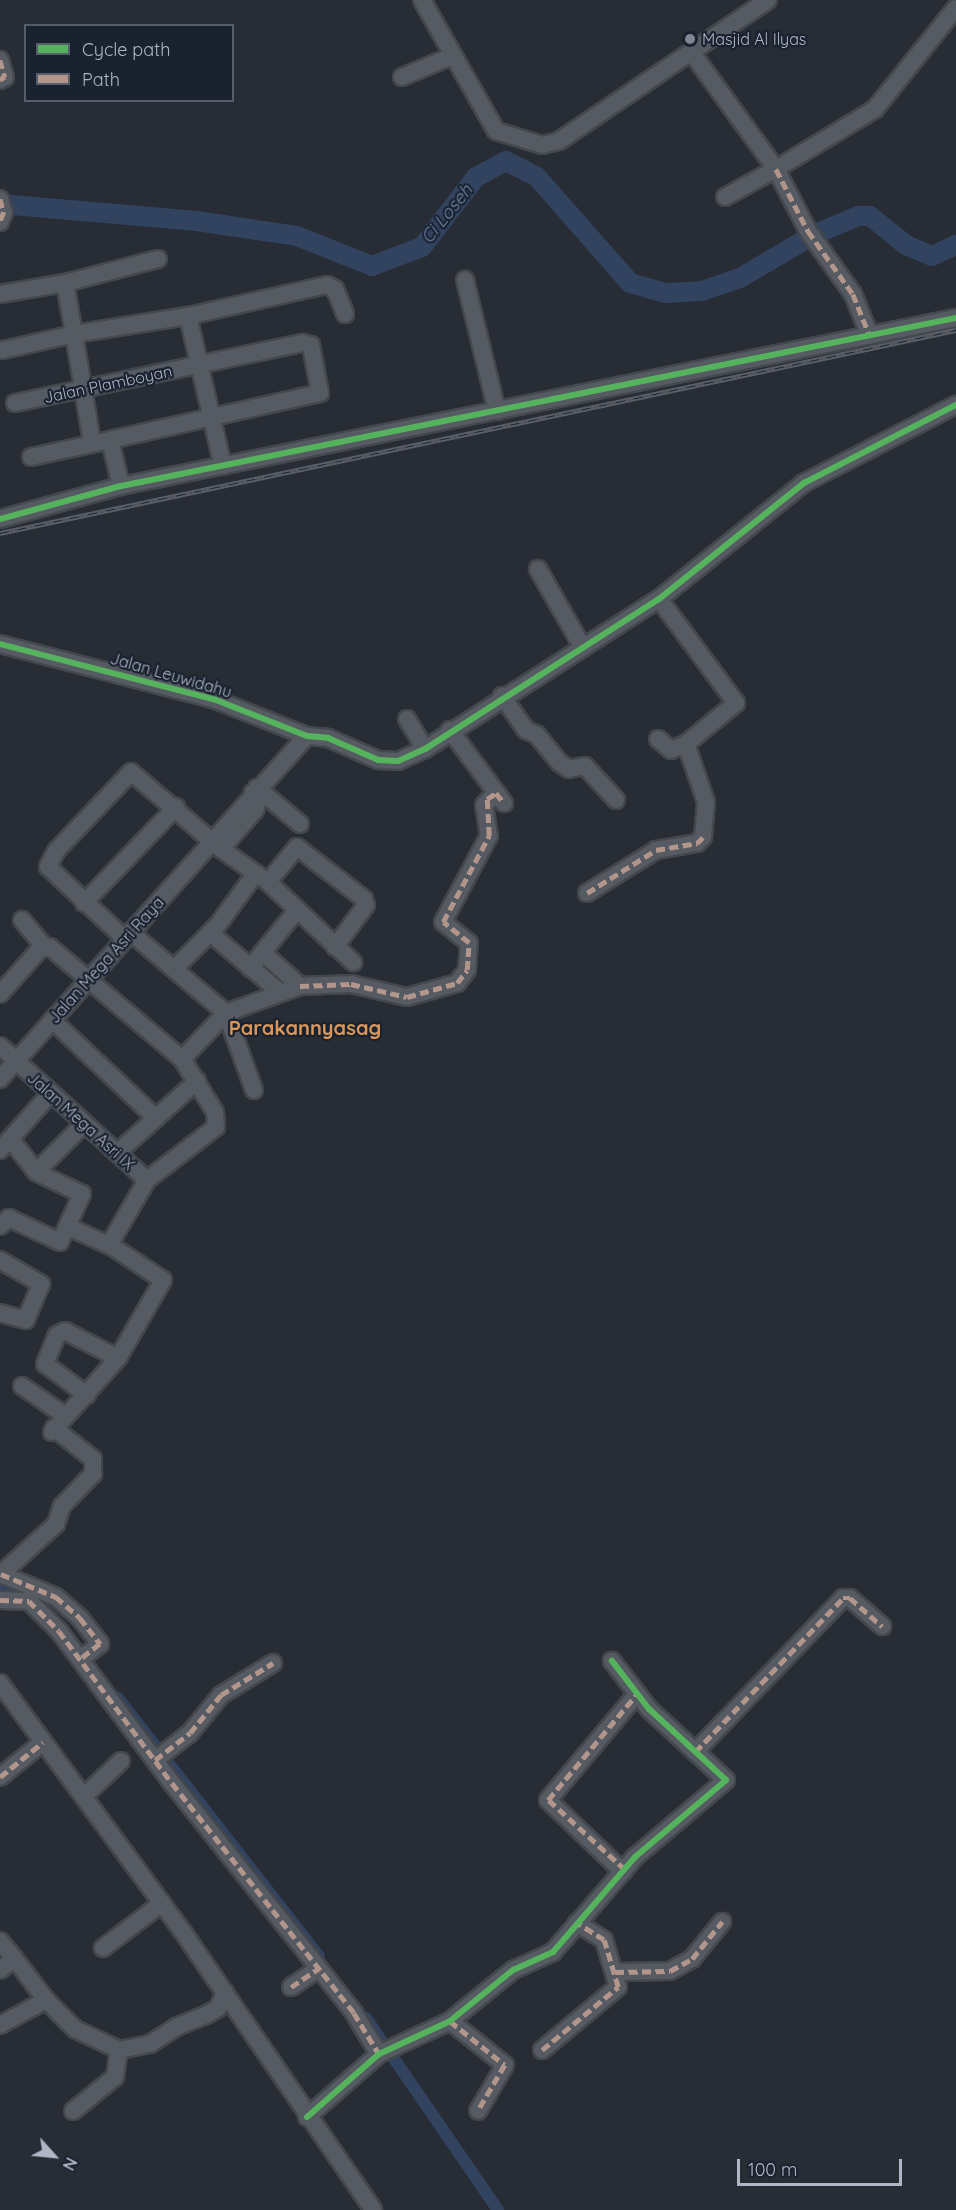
<!DOCTYPE html>
<style>
body{margin:0}
#map{position:relative;width:956px;height:2210px;overflow:hidden;background:#272c35;font-family:Quicksand,sans-serif}
div>[style]{position:absolute}
[style*='--x']{left:calc(var(--x)*1px);top:calc(var(--y)*1px);width:calc(var(--w)*1px);rotate:calc(var(--a)*1deg)}
.canal>*{height:12px;margin:-6px;padding:0 6px;transform-origin:6px;border-radius:6px;background:#324360}
.river>*{height:20px;margin:-10px;padding:0 10px;transform-origin:10px;border-radius:10px;background:#324360}
.roads{filter:drop-shadow(2px 0 #43474e) drop-shadow(-2px 0 #43474e) drop-shadow(0 2px #43474e) drop-shadow(0 -2px #43474e)}
.minor>*{height:16px;margin:-8px;padding:0 8px;transform-origin:8px;border-radius:8px;background:#565b63}
.rail>*{height:5px;margin-top:-2.5px;transform-origin:0;background:repeating-linear-gradient(90deg,#1a2230 0 9px,#5a5e66 0 18px);box-sizing:border-box;border-block:2px solid #5a5e66}
.quiet>*{height:4.5px;margin-top:-2.25px;transform-origin:0;background:repeating-linear-gradient(90deg,#b2968c 0 9px,transparent 0 13.5px)}
.cycleway>*{height:6px;margin:-3px;padding:0 3px;transform-origin:3px;border-radius:3px;background:#56b35d}
.dots>*{width:16px;height:16px;translate:-50% -50%;box-sizing:border-box;border:3px solid #1a2230;border-radius:50%}
span{translate:-50% -50%;white-space:nowrap;text-align:center;line-height:1.15;-webkit-text-stroke:4.5px #1a2230;paint-order:stroke}
.poi-label{font-size:16px;color:#afb7c7}
.left{translate:0 -50%;text-align:left}
.street-label{font-size:16px;color:#afb7c7}
.water-label{font-size:18px;color:#758cb2;font-style:italic}
.quarter-label{font-size:20px;color:#d99859;font-weight:700}
.legend{position:absolute;left:24px;top:24px;width:210px;height:78px;box-sizing:border-box;background:#1a2230;border:2px solid #565e6c;margin:0;padding:8px 10px;list-style:none;font-size:18px;color:#afb7c7}
.legend li{display:flex;align-items:center;gap:12px;height:30px}
.legend b{width:30px;border:2px solid #565e6c}
.north{position:absolute;left:24px;top:2126px;width:60px;height:60px;-webkit-text-stroke:4px #1a2230;paint-order:stroke;rotate:117deg;font-size:16px;font-weight:700;line-height:24px;text-align:center;color:#afb7c7}
.north::after{content:'';display:block;margin:auto;width:21px;height:27px;background:#afb7c7;clip-path:polygon(50% 0,100% 100%,50% 72%,0 100%)}
.scale{position:absolute;left:737px;top:2159px;width:165px;height:27px;box-sizing:border-box;border:3px solid #afb7c7;border-top:0;padding-left:8px;font-size:18px;line-height:21px;white-space:nowrap;color:#afb7c7;-webkit-text-stroke:4px #1a2230;paint-order:stroke}
</style>
<div id="map">
<div class="canal">
<div style="--x:0;--y:1589;--w:18;--a:-9"></div>
<div style="--x:18;--y:1586;--w:8;--a:40"></div>
<div style="--x:118;--y:1698;--w:327;--a:52.1"></div>
<div style="--x:366;--y:2018;--w:233;--a:55.5"></div>
</div>
<div class="river">
<div style="--x:0;--y:204;--w:198;--a:4.9"></div>
<div style="--x:197;--y:221;--w:101;--a:8.5"></div>
<div style="--x:297;--y:236;--w:81;--a:21.8"></div>
<div style="--x:372;--y:266;--w:53;--a:-20.8"></div>
<div style="--x:422;--y:247;--w:88;--a:-52.4"></div>
<div style="--x:476;--y:177;--w:34;--a:-28"></div>
<div style="--x:506;--y:161;--w:35;--a:27"></div>
<div style="--x:537;--y:177;--w:141;--a:48.7"></div>
<div style="--x:630;--y:283;--w:37;--a:16"></div>
<div style="--x:666;--y:293;--w:36;--a:-3"></div>
<div style="--x:702;--y:291;--w:40;--a:-18.9"></div>
<div style="--x:740;--y:278;--w:85;--a:-30.5"></div>
<div style="--x:813;--y:235;--w:49;--a:-22.9"></div>
<div style="--x:858;--y:216;--w:12;--a:0"></div>
<div style="--x:870;--y:216;--w:46;--a:38.9"></div>
<div style="--x:906;--y:245;--w:28;--a:23"></div>
<div style="--x:932;--y:256;--w:26;--a:-25"></div>
</div>
<div class="roads">
<div class="minor">
<div style="--x:422;--y:0;--w:150;--a:60.5"></div>
<div style="--x:496;--y:131;--w:48;--a:16.9"></div>
<div style="--x:542;--y:145;--w:17;--a:-13"></div>
<div style="--x:559;--y:141;--w:252;--a:-34"></div>
<div style="--x:692;--y:53;--w:143;--a:54.1"></div>
<div style="--x:776;--y:169;--w:116;--a:-31.2"></div>
<div style="--x:875;--y:109;--w:129;--a:-51.3"></div>
<div style="--x:0;--y:60;--w:18;--a:74"></div>
<div style="--x:5;--y:77;--w:6;--a:149"></div>
<div style="--x:402;--y:77;--w:54;--a:-22.8"></div>
<div style="--x:725;--y:197;--w:58;--a:-28.8"></div>
<div style="--x:776;--y:169;--w:70;--a:62.7"></div>
<div style="--x:808;--y:231;--w:77;--a:54.5"></div>
<div style="--x:853;--y:294;--w:45;--a:68"></div>
<div style="--x:0;--y:199;--w:14;--a:73"></div>
<div style="--x:4;--y:212;--w:11;--a:112"></div>
<div style="--x:465;--y:280;--w:135;--a:76.3"></div>
<div style="--x:65;--y:283;--w:96;--a:-14.5"></div>
<div style="--x:0;--y:294;--w:66;--a:-9.6"></div>
<div style="--x:65;--y:283;--w:52;--a:80"></div>
<div style="--x:74;--y:334;--w:115;--a:-9"></div>
<div style="--x:188;--y:316;--w:142;--a:-12.6"></div>
<div style="--x:327;--y:285;--w:9;--a:27"></div>
<div style="--x:335;--y:289;--w:27;--a:68"></div>
<div style="--x:188;--y:316;--w:154;--a:76.9"></div>
<div style="--x:3;--y:350;--w:73;--a:-12.7"></div>
<div style="--x:74;--y:334;--w:110;--a:80.6"></div>
<div style="--x:15;--y:403;--w:294;--a:-11.8"></div>
<div style="--x:303;--y:343;--w:8;--a:14"></div>
<div style="--x:311;--y:345;--w:49;--a:79.4"></div>
<div style="--x:320;--y:393;--w:215;--a:167.4"></div>
<div style="--x:31;--y:457;--w:81;--a:-12.1"></div>
<div style="--x:110;--y:440;--w:47;--a:76.6"></div>
<div style="--x:0;--y:519;--w:125;--a:-15.3"></div>
<div style="--x:121;--y:486;--w:852;--a:-11.38"></div>
<div style="--x:538;--y:569;--w:89;--a:60.3"></div>
<div style="--x:0;--y:644;--w:223;--a:14.5"></div>
<div style="--x:216;--y:700;--w:98;--a:21.6"></div>
<div style="--x:307;--y:736;--w:21;--a:5"></div>
<div style="--x:328;--y:738;--w:55;--a:23.7"></div>
<div style="--x:378;--y:760;--w:20;--a:3"></div>
<div style="--x:398;--y:761;--w:30;--a:-24"></div>
<div style="--x:425;--y:749;--w:278;--a:-32.7"></div>
<div style="--x:659;--y:599;--w:186;--a:-38.7"></div>
<div style="--x:804;--y:483;--w:171;--a:-27.2"></div>
<div style="--x:502;--y:696;--w:42;--a:54.8"></div>
<div style="--x:526;--y:730;--w:12;--a:24"></div>
<div style="--x:537;--y:735;--w:36;--a:51"></div>
<div style="--x:560;--y:763;--w:11;--a:34"></div>
<div style="--x:569;--y:769;--w:16;--a:-11"></div>
<div style="--x:585;--y:766;--w:46;--a:47.6"></div>
<div style="--x:407;--y:719;--w:35;--a:59"></div>
<div style="--x:450;--y:730;--w:91;--a:53.5"></div>
<div style="--x:658;--y:739;--w:17;--a:40"></div>
<div style="--x:671;--y:750;--w:16;--a:-22"></div>
<div style="--x:257;--y:788;--w:56;--a:39.9"></div>
<div style="--x:221;--y:849;--w:52;--a:-48.9"></div>
<div style="--x:255;--y:810;--w:10;--a:-73"></div>
<div style="--x:258;--y:800;--w:9;--a:-126"></div>
<div style="--x:268;--y:882;--w:117;--a:43.3"></div>
<div style="--x:587;--y:893;--w:81;--a:-31.9"></div>
<div style="--x:656;--y:850;--w:42;--a:-9.7"></div>
<div style="--x:697;--y:843;--w:8;--a:-45"></div>
<div style="--x:703;--y:837;--w:35;--a:-85"></div>
<div style="--x:706;--y:802;--w:61;--a:-109"></div>
<div style="--x:686;--y:744;--w:65;--a:-39.4"></div>
<div style="--x:736;--y:703;--w:129;--a:-126.5"></div>
<div style="--x:84;--y:903;--w:133;--a:-46.2"></div>
<div style="--x:22;--y:920;--w:34;--a:50"></div>
<div style="--x:130;--y:932;--w:126;--a:40.2"></div>
<div style="--x:226;--y:1013;--w:82;--a:70"></div>
<div style="--x:210;--y:933;--w:92;--a:40.1"></div>
<div style="--x:124;--y:938;--w:104;--a:-136.9"></div>
<div style="--x:48;--y:867;--w:18;--a:-63"></div>
<div style="--x:56;--y:851;--w:109;--a:-46.5"></div>
<div style="--x:131;--y:772;--w:118;--a:40.5"></div>
<div style="--x:221;--y:849;--w:57;--a:35.1"></div>
<div style="--x:268;--y:882;--w:45;--a:-50.4"></div>
<div style="--x:297;--y:847;--w:85;--a:37.8"></div>
<div style="--x:364;--y:899;--w:6;--a:72"></div>
<div style="--x:366;--y:905;--w:52;--a:126.4"></div>
<div style="--x:263;--y:953;--w:50;--a:41.7"></div>
<div style="--x:175;--y:968;--w:59;--a:-45"></div>
<div style="--x:217;--y:926;--w:64;--a:-53.8"></div>
<div style="--x:250;--y:968;--w:75;--a:-51"></div>
<div style="--x:0;--y:994;--w:60;--a:-48.4"></div>
<div style="--x:40;--y:949;--w:10;--a:-11"></div>
<div style="--x:50;--y:947;--w:173;--a:40.3"></div>
<div style="--x:182;--y:1059;--w:62;--a:58.1"></div>
<div style="--x:215;--y:1112;--w:15;--a:86"></div>
<div style="--x:216;--y:1127;--w:87;--a:142.5"></div>
<div style="--x:147;--y:1180;--w:75;--a:120.3"></div>
<div style="--x:52;--y:1020;--w:143;--a:43.3"></div>
<div style="--x:0;--y:1046;--w:199;--a:42.4"></div>
<div style="--x:182;--y:1059;--w:64;--a:-46.3"></div>
<div style="--x:226;--y:1013;--w:79;--a:-20"></div>
<div style="--x:300;--y:986;--w:51;--a:-2.2"></div>
<div style="--x:351;--y:984;--w:57;--a:13.1"></div>
<div style="--x:407;--y:997;--w:52;--a:-15.6"></div>
<div style="--x:457;--y:983;--w:16;--a:-52"></div>
<div style="--x:467;--y:970;--w:27;--a:-86"></div>
<div style="--x:469;--y:943;--w:33;--a:-141"></div>
<div style="--x:443;--y:922;--w:98;--a:-61.9"></div>
<div style="--x:489;--y:836;--w:31;--a:-99"></div>
<div style="--x:484;--y:805;--w:17;--a:-45"></div>
<div style="--x:0;--y:1079;--w:460;--a:-48.2"></div>
<div style="--x:12;--y:1141;--w:39;--a:52"></div>
<div style="--x:36;--y:1172;--w:68;--a:-45"></div>
<div style="--x:0;--y:1150;--w:76;--a:-48.2"></div>
<div style="--x:117;--y:1153;--w:108;--a:-42"></div>
<div style="--x:0;--y:1226;--w:12;--a:-42"></div>
<div style="--x:9;--y:1218;--w:56;--a:25.2"></div>
<div style="--x:60;--y:1242;--w:53;--a:-65.4"></div>
<div style="--x:82;--y:1194;--w:51;--a:-154.4"></div>
<div style="--x:0;--y:1260;--w:48;--a:30.3"></div>
<div style="--x:41;--y:1284;--w:39;--a:113"></div>
<div style="--x:26;--y:1320;--w:27;--a:-165"></div>
<div style="--x:22;--y:1386;--w:51;--a:34.6"></div>
<div style="--x:87;--y:1395;--w:52;--a:-143.6"></div>
<div style="--x:45;--y:1364;--w:31;--a:-68"></div>
<div style="--x:57;--y:1335;--w:9;--a:-27"></div>
<div style="--x:65;--y:1331;--w:59;--a:27"></div>
<div style="--x:52;--y:1432;--w:99;--a:-48.3"></div>
<div style="--x:118;--y:1358;--w:90;--a:-60"></div>
<div style="--x:163;--y:1280;--w:60;--a:-146.6"></div>
<div style="--x:113;--y:1247;--w:48;--a:-155.6"></div>
<div style="--x:1;--y:1574;--w:60;--a:22.7"></div>
<div style="--x:56;--y:1597;--w:32;--a:41"></div>
<div style="--x:80;--y:1618;--w:33;--a:52"></div>
<div style="--x:100;--y:1644;--w:24;--a:142"></div>
<div style="--x:0;--y:1575;--w:76;--a:-42.3"></div>
<div style="--x:56;--y:1524;--w:19;--a:-72"></div>
<div style="--x:62;--y:1506;--w:45;--a:-45.9"></div>
<div style="--x:93;--y:1474;--w:15;--a:-90"></div>
<div style="--x:93;--y:1459;--w:50;--a:-141.5"></div>
<div style="--x:0;--y:1600;--w:29;--a:2"></div>
<div style="--x:29;--y:1601;--w:42;--a:45"></div>
<div style="--x:59;--y:1631;--w:189;--a:53.4"></div>
<div style="--x:172;--y:1783;--w:293;--a:51.6"></div>
<div style="--x:354;--y:2013;--w:48;--a:58.6"></div>
<div style="--x:0;--y:1683;--w:309;--a:53.7"></div>
<div style="--x:183;--y:1932;--w:337;--a:55.6"></div>
<div style="--x:695;--y:1752;--w:214;--a:-46.1"></div>
<div style="--x:843;--y:1598;--w:7;--a:0"></div>
<div style="--x:850;--y:1598;--w:43;--a:41.2"></div>
<div style="--x:155;--y:1760;--w:44;--a:-37.6"></div>
<div style="--x:190;--y:1733;--w:49;--a:-50.8"></div>
<div style="--x:221;--y:1695;--w:61;--a:-31.6"></div>
<div style="--x:0;--y:1777;--w:55;--a:-39.1"></div>
<div style="--x:84;--y:1796;--w:51;--a:-43.4"></div>
<div style="--x:623;--y:1872;--w:104;--a:-136.2"></div>
<div style="--x:548;--y:1800;--w:138;--a:-50"></div>
<div style="--x:0;--y:1941;--w:22;--a:51"></div>
<div style="--x:14;--y:1958;--w:18;--a:139"></div>
<div style="--x:103;--y:1948;--w:74;--a:-37.3"></div>
<div style="--x:14;--y:1958;--w:53;--a:52.7"></div>
<div style="--x:615;--y:1972;--w:55;--a:-1"></div>
<div style="--x:670;--y:1971;--w:25;--a:-29"></div>
<div style="--x:692;--y:1959;--w:48;--a:-51"></div>
<div style="--x:291;--y:1987;--w:32;--a:-34"></div>
<div style="--x:450;--y:2021;--w:70;--a:38.7"></div>
<div style="--x:505;--y:2065;--w:53;--a:120.4"></div>
<div style="--x:0;--y:2025;--w:52;--a:-28.5"></div>
<div style="--x:46;--y:2000;--w:41;--a:45"></div>
<div style="--x:75;--y:2029;--w:49;--a:25.5"></div>
<div style="--x:542;--y:2050;--w:99;--a:-39.7"></div>
<div style="--x:618;--y:1987;--w:49;--a:-106.6"></div>
<div style="--x:604;--y:1940;--w:32;--a:-148"></div>
<div style="--x:73;--y:2111;--w:54;--a:-39"></div>
<div style="--x:115;--y:2077;--w:27;--a:-82"></div>
<div style="--x:119;--y:2050;--w:32;--a:-11"></div>
<div style="--x:150;--y:2044;--w:31;--a:-33"></div>
<div style="--x:176;--y:2027;--w:32;--a:-22"></div>
<div style="--x:206;--y:2015;--w:14;--a:-30"></div>
<div style="--x:218;--y:2008;--w:17;--a:-65"></div>
<div style="--x:307;--y:2117;--w:96;--a:-41.2"></div>
<div style="--x:379;--y:2054;--w:78;--a:-24.9"></div>
<div style="--x:450;--y:2021;--w:81;--a:-39"></div>
<div style="--x:513;--y:1970;--w:44;--a:-24.2"></div>
<div style="--x:553;--y:1952;--w:125;--a:-49.2"></div>
<div style="--x:635;--y:1857;--w:119;--a:-40.2"></div>
<div style="--x:726;--y:1780;--w:105;--a:-137.3"></div>
<div style="--x:649;--y:1709;--w:61;--a:-127.6"></div>
</div>
</div>
<div class="rail">
<div style="--x:0;--y:533;--w:977;--a:-11.99"></div>
</div>
<div class="quiet">
<div style="--x:0;--y:60;--w:18;--a:74"></div>
<div style="--x:5;--y:77;--w:6;--a:149"></div>
<div style="--x:776;--y:169;--w:70;--a:62.7"></div>
<div style="--x:808;--y:231;--w:77;--a:54.5"></div>
<div style="--x:853;--y:294;--w:45;--a:68"></div>
<div style="--x:0;--y:199;--w:14;--a:73"></div>
<div style="--x:4;--y:212;--w:11;--a:112"></div>
<div style="--x:587;--y:893;--w:81;--a:-31.9"></div>
<div style="--x:656;--y:850;--w:42;--a:-9.7"></div>
<div style="--x:697;--y:843;--w:8;--a:-45"></div>
<div style="--x:300;--y:986;--w:51;--a:-2.2"></div>
<div style="--x:351;--y:984;--w:57;--a:13.1"></div>
<div style="--x:407;--y:997;--w:52;--a:-15.6"></div>
<div style="--x:457;--y:983;--w:16;--a:-52"></div>
<div style="--x:467;--y:970;--w:27;--a:-86"></div>
<div style="--x:469;--y:943;--w:33;--a:-141"></div>
<div style="--x:443;--y:922;--w:98;--a:-61.9"></div>
<div style="--x:489;--y:836;--w:37;--a:-93"></div>
<div style="--x:487;--y:799;--w:11;--a:-34"></div>
<div style="--x:496;--y:793;--w:13;--a:51"></div>
<div style="--x:1;--y:1574;--w:60;--a:22.7"></div>
<div style="--x:56;--y:1597;--w:32;--a:41"></div>
<div style="--x:80;--y:1618;--w:33;--a:52"></div>
<div style="--x:100;--y:1644;--w:24;--a:142"></div>
<div style="--x:0;--y:1600;--w:29;--a:2"></div>
<div style="--x:29;--y:1601;--w:42;--a:45"></div>
<div style="--x:59;--y:1631;--w:189;--a:53.4"></div>
<div style="--x:172;--y:1783;--w:293;--a:51.6"></div>
<div style="--x:354;--y:2013;--w:48;--a:58.6"></div>
<div style="--x:695;--y:1752;--w:214;--a:-46.1"></div>
<div style="--x:843;--y:1598;--w:7;--a:0"></div>
<div style="--x:850;--y:1598;--w:43;--a:41.2"></div>
<div style="--x:155;--y:1760;--w:44;--a:-37.6"></div>
<div style="--x:190;--y:1733;--w:49;--a:-50.8"></div>
<div style="--x:221;--y:1695;--w:61;--a:-31.6"></div>
<div style="--x:0;--y:1777;--w:55;--a:-39.1"></div>
<div style="--x:625;--y:1870;--w:104;--a:-137.7"></div>
<div style="--x:548;--y:1800;--w:138;--a:-50"></div>
<div style="--x:615;--y:1972;--w:55;--a:-1"></div>
<div style="--x:670;--y:1971;--w:25;--a:-29"></div>
<div style="--x:692;--y:1959;--w:48;--a:-51"></div>
<div style="--x:291;--y:1987;--w:32;--a:-34"></div>
<div style="--x:450;--y:2021;--w:70;--a:38.7"></div>
<div style="--x:505;--y:2065;--w:53;--a:120.4"></div>
<div style="--x:542;--y:2050;--w:99;--a:-39.7"></div>
<div style="--x:618;--y:1987;--w:49;--a:-106.6"></div>
<div style="--x:604;--y:1940;--w:32;--a:-148"></div>
</div>
<div class="cycleway">
<div style="--x:0;--y:519;--w:125;--a:-15.3"></div>
<div style="--x:121;--y:486;--w:852;--a:-11.38"></div>
<div style="--x:0;--y:644;--w:223;--a:14.5"></div>
<div style="--x:216;--y:700;--w:98;--a:21.6"></div>
<div style="--x:307;--y:736;--w:21;--a:5"></div>
<div style="--x:328;--y:738;--w:55;--a:23.7"></div>
<div style="--x:378;--y:760;--w:20;--a:3"></div>
<div style="--x:398;--y:761;--w:30;--a:-24"></div>
<div style="--x:425;--y:749;--w:278;--a:-32.7"></div>
<div style="--x:659;--y:599;--w:186;--a:-38.7"></div>
<div style="--x:804;--y:483;--w:171;--a:-27.2"></div>
<div style="--x:307;--y:2117;--w:96;--a:-41.2"></div>
<div style="--x:379;--y:2054;--w:78;--a:-24.9"></div>
<div style="--x:450;--y:2021;--w:81;--a:-39"></div>
<div style="--x:513;--y:1970;--w:44;--a:-24.2"></div>
<div style="--x:553;--y:1952;--w:125;--a:-49.2"></div>
<div style="--x:635;--y:1857;--w:119;--a:-40.2"></div>
<div style="--x:726;--y:1780;--w:105;--a:-137.3"></div>
<div style="--x:649;--y:1709;--w:61;--a:-127.6"></div>
</div>
<div class="dots">
<div style="left:690px;top:39px;background:#7f8694"></div>
</div>
<div class="poi-label">
<span class="left" style="left:702px;top:39px">Masjid Al Ilyas</span>
</div>
<div class="street-label">
<span style="left:108px;top:384px;rotate:-12deg">Jalan Plamboyan</span>
<span style="left:171px;top:675px;rotate:16deg">Jalan Leuwidahu</span>
<span style="left:106px;top:960px;rotate:-48deg">Jalan Mega Asri Raya</span>
<span style="left:81px;top:1121px;rotate:42deg">Jalan Mega Asri IX</span>
</div>
<div class="water-label">
<span style="left:447px;top:214px;rotate:-51deg">Ci Loseh</span>
</div>
<div class="quarter-label">
<span style="left:305px;top:1027px">Parakannyasag</span>
</div>
<ul class="legend">
<li><b style="height:8px;background:#56b35d"></b>Cycle path</li>
<li><b style="height:8px;background:#b2968c"></b>Path</li>
</ul>
<div class="north">N</div>
<div class="scale">100 m</div>
</div>
